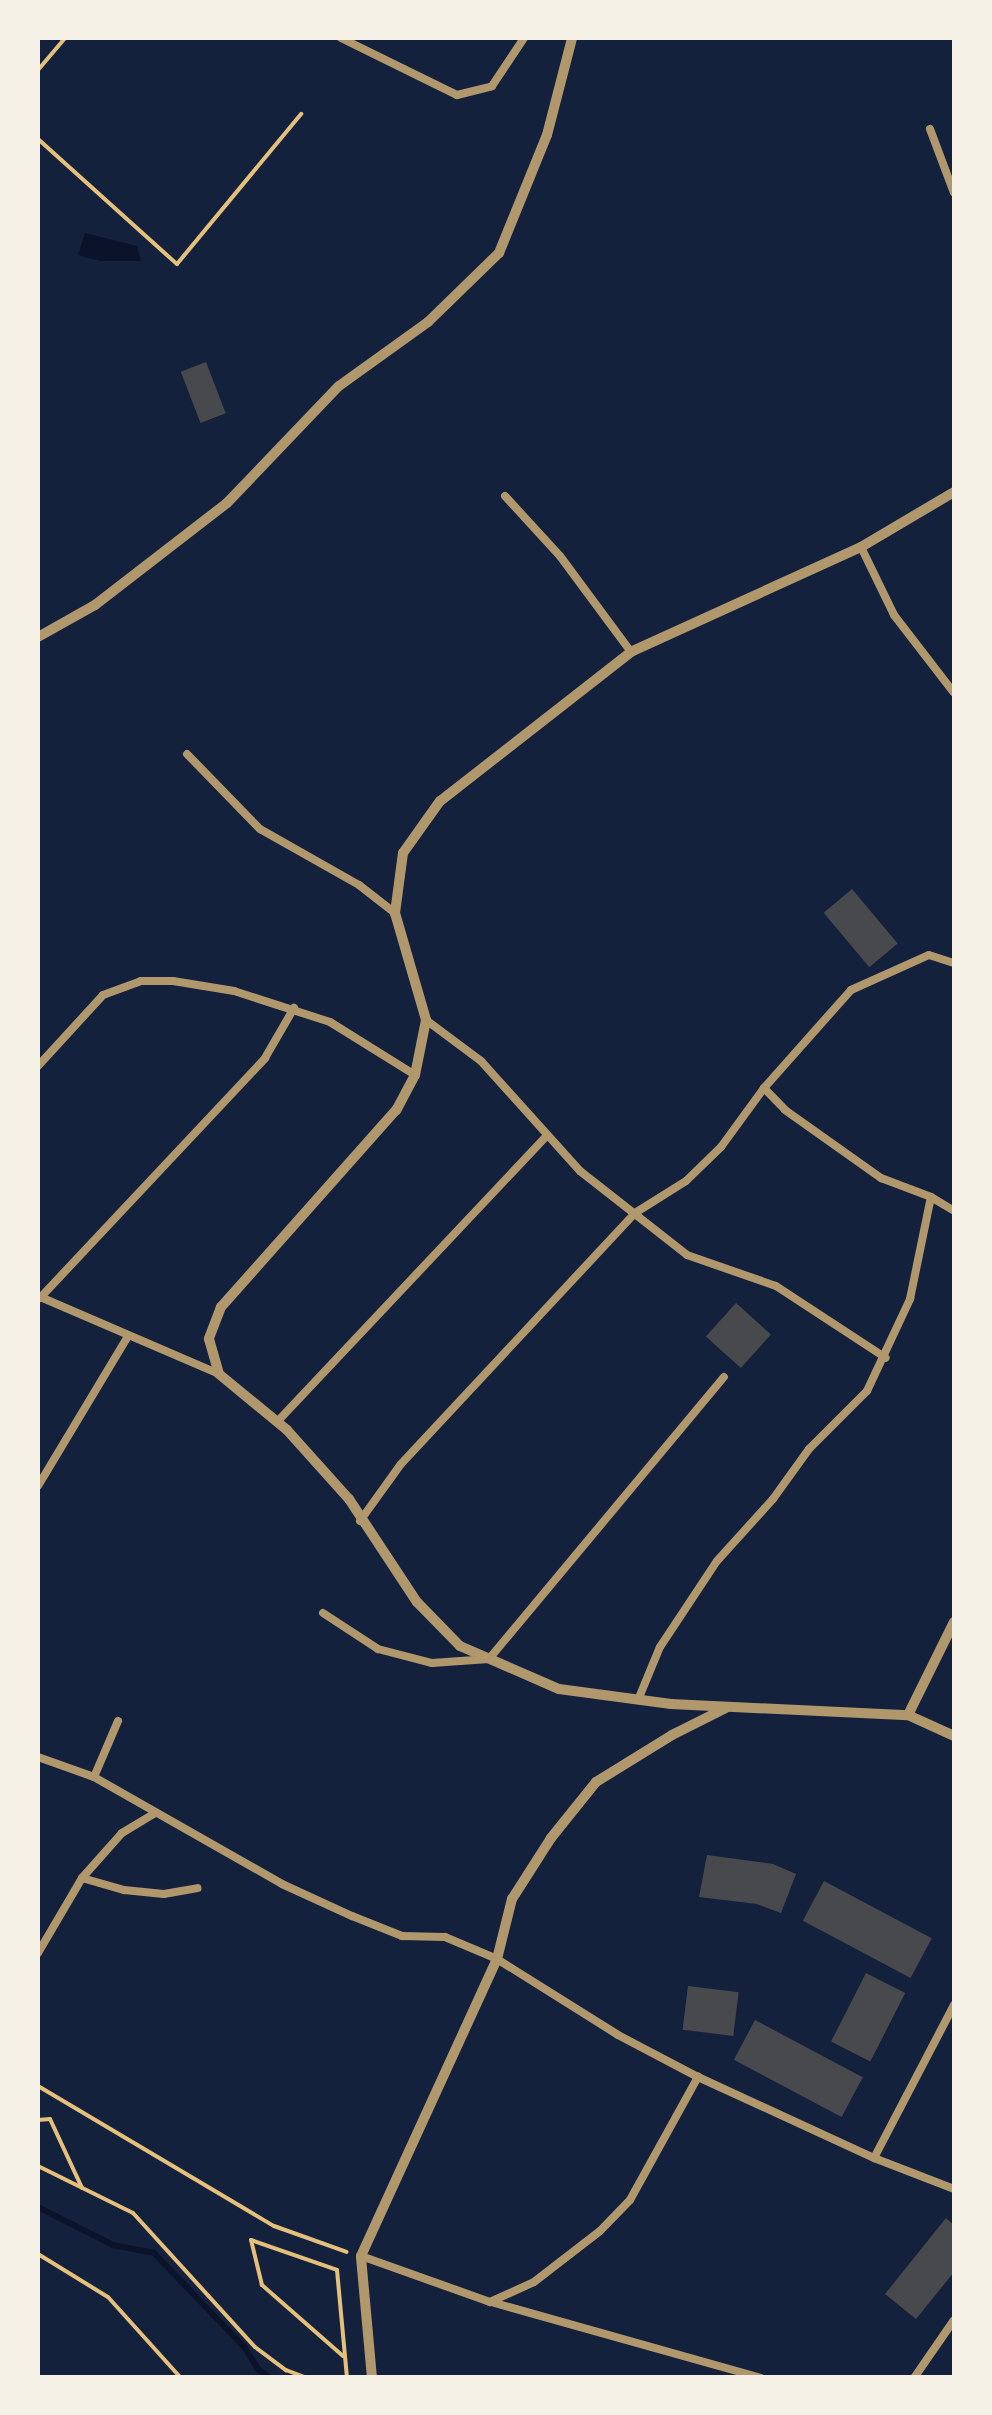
<!DOCTYPE html>
<style>
body{margin:0}
#map{position:relative;width:992px;height:2415px;overflow:hidden;background:#14213d;font-family:"DM Sans",sans-serif}
div>[style]{position:absolute}
[style*='--x']{left:calc(var(--x)*1px);top:calc(var(--y)*1px);width:calc(var(--w)*1px);rotate:calc(var(--a)*1deg)}
.water>*{inset:0;background:#0b132b}
.stream>*{height:6px;margin:-3px;padding:0 3px;transform-origin:3px;border-radius:3px;background:#0b132b}
.building>*{inset:0;background:#48494c;transform-origin:0 0}
.path>*{height:4px;margin:-2px;padding:0 2px;transform-origin:2px;border-radius:2px;background:#e5c07b}
.minor>*{height:8px;margin:-4px;padding:0 4px;transform-origin:4px;border-radius:4px;background:#b1986c}
.tertiary>*{height:10px;margin:-5px;padding:0 5px;transform-origin:5px;border-radius:5px;background:#b1986c}
span{translate:-50% -50%;white-space:nowrap;text-align:center;line-height:1.15;-webkit-text-stroke:10px #f6f1e7;paint-order:stroke}
.frame{position:absolute;inset:0;border:40px solid #f6f1e7;pointer-events:none}
</style>
<div id="map">
<div class="water">
<div style="clip-path:polygon(85px 233px,137px 246px,141px 261px,100px 261px,78px 255px)"></div>
</div>
<div class="stream">
<div style="--x:38;--y:2207;--w:84;--a:26.9"></div>
<div style="--x:113;--y:2245;--w:42;--a:11"></div>
<div style="--x:154;--y:2253;--w:132;--a:46.2"></div>
<div style="--x:245;--y:2348;--w:25;--a:58"></div>
<div style="--x:258;--y:2369;--w:16;--a:35"></div>
</div>
<div class="building">
<div style="left:206px;top:362px;width:55px;height:27px;rotate:69deg"></div>
<div style="left:852px;top:889px;width:71px;height:37px;rotate:50deg"></div>
<div style="left:736px;top:1303px;width:47px;height:45px;rotate:42deg"></div>
<div style="clip-path:polygon(707px 1855px,773px 1864px,796px 1874px,781px 1913px,757px 1904px,699px 1897px)"></div>
<div style="left:824px;top:1881px;width:122px;height:45px;rotate:28deg"></div>
<div style="left:866px;top:1973px;width:44px;height:77px;rotate:27deg"></div>
<div style="left:688px;top:1986px;width:51px;height:44px;rotate:7deg"></div>
<div style="left:755px;top:2020px;width:122px;height:45px;rotate:28deg"></div>
<div style="clip-path:polygon(946px 2218px,954px 2225px,954px 2272px,916px 2319px,885px 2294px)"></div>
</div>
<div class="path">
<div style="--x:38;--y:70;--w:42;--a:-49.8"></div>
<div style="--x:38;--y:139;--w:187;--a:42"></div>
<div style="--x:177;--y:264;--w:195;--a:-50.4"></div>
<div style="--x:38;--y:2086;--w:274;--a:30.7"></div>
<div style="--x:274;--y:2226;--w:77;--a:19.6"></div>
<div style="--x:38;--y:2120;--w:12;--a:-5"></div>
<div style="--x:50;--y:2119;--w:76;--a:65.1"></div>
<div style="--x:38;--y:2166;--w:106;--a:26.3"></div>
<div style="--x:133;--y:2213;--w:181;--a:47.7"></div>
<div style="--x:255;--y:2347;--w:39;--a:37"></div>
<div style="--x:286;--y:2370;--w:22;--a:21"></div>
<div style="--x:38;--y:2254;--w:82;--a:31.6"></div>
<div style="--x:108;--y:2297;--w:109;--a:48"></div>
<div style="--x:343;--y:2356;--w:108;--a:-138.8"></div>
<div style="--x:262;--y:2285;--w:46;--a:-103.7"></div>
<div style="--x:251;--y:2240;--w:91;--a:19.2"></div>
<div style="--x:337;--y:2270;--w:108;--a:84.7"></div>
</div>
<div class="minor">
<div style="--x:341;--y:38;--w:129;--a:26.2"></div>
<div style="--x:457;--y:95;--w:36;--a:-14"></div>
<div style="--x:492;--y:86;--w:58;--a:-56.3"></div>
<div style="--x:930;--y:129;--w:68;--a:69.4"></div>
<div style="--x:505;--y:496;--w:81;--a:47.5"></div>
<div style="--x:560;--y:556;--w:119;--a:53.5"></div>
<div style="--x:861;--y:547;--w:76;--a:64.1"></div>
<div style="--x:894;--y:615;--w:98;--a:52.4"></div>
<div style="--x:187;--y:754;--w:105;--a:45.8"></div>
<div style="--x:260;--y:829;--w:114;--a:29.5"></div>
<div style="--x:359;--y:885;--w:46;--a:37.9"></div>
<div style="--x:426;--y:1020;--w:69;--a:36.7"></div>
<div style="--x:481;--y:1061;--w:148;--a:48"></div>
<div style="--x:580;--y:1171;--w:136;--a:38.1"></div>
<div style="--x:687;--y:1255;--w:94;--a:19.2"></div>
<div style="--x:776;--y:1286;--w:131;--a:33.2"></div>
<div style="--x:38;--y:1066;--w:96;--a:-47.5"></div>
<div style="--x:103;--y:995;--w:40;--a:-20.2"></div>
<div style="--x:141;--y:981;--w:32;--a:0"></div>
<div style="--x:173;--y:981;--w:62;--a:9.3"></div>
<div style="--x:234;--y:991;--w:101;--a:17.9"></div>
<div style="--x:330;--y:1022;--w:100;--a:31.9"></div>
<div style="--x:764;--y:1088;--w:131;--a:-48.4"></div>
<div style="--x:851;--y:990;--w:85;--a:-24.2"></div>
<div style="--x:929;--y:955;--w:26;--a:18"></div>
<div style="--x:38;--y:1296;--w:197;--a:23.3"></div>
<div style="--x:40;--y:1298;--w:329;--a:-46.8"></div>
<div style="--x:265;--y:1058;--w:58;--a:-59.9"></div>
<div style="--x:277;--y:1422;--w:394;--a:-46.7"></div>
<div style="--x:38;--y:1486;--w:175;--a:-59"></div>
<div style="--x:360;--y:1521;--w:70;--a:-54.3"></div>
<div style="--x:401;--y:1464;--w:343;--a:-47"></div>
<div style="--x:635;--y:1213;--w:60;--a:-32.1"></div>
<div style="--x:686;--y:1181;--w:49;--a:-44.2"></div>
<div style="--x:721;--y:1147;--w:73;--a:-53.9"></div>
<div style="--x:764;--y:1088;--w:30;--a:46"></div>
<div style="--x:785;--y:1110;--w:118;--a:35.3"></div>
<div style="--x:881;--y:1178;--w:53;--a:20.8"></div>
<div style="--x:931;--y:1197;--w:27;--a:31"></div>
<div style="--x:323;--y:1613;--w:66;--a:33.2"></div>
<div style="--x:378;--y:1649;--w:56;--a:14.5"></div>
<div style="--x:432;--y:1663;--w:57;--a:-4"></div>
<div style="--x:489;--y:1659;--w:367;--a:-50.2"></div>
<div style="--x:638;--y:1700;--w:57;--a:-67.5"></div>
<div style="--x:660;--y:1647;--w:103;--a:-56.5"></div>
<div style="--x:717;--y:1561;--w:84;--a:-47.9"></div>
<div style="--x:773;--y:1499;--w:62;--a:-54.2"></div>
<div style="--x:809;--y:1449;--w:82;--a:-45"></div>
<div style="--x:867;--y:1391;--w:102;--a:-64.9"></div>
<div style="--x:910;--y:1299;--w:104;--a:-78.4"></div>
<div style="--x:38;--y:1757;--w:59;--a:19.7"></div>
<div style="--x:94;--y:1777;--w:216;--a:29.6"></div>
<div style="--x:282;--y:1884;--w:77;--a:24.6"></div>
<div style="--x:352;--y:1916;--w:54;--a:21.8"></div>
<div style="--x:402;--y:1936;--w:43;--a:1.3"></div>
<div style="--x:445;--y:1937;--w:56;--a:22.9"></div>
<div style="--x:497;--y:1959;--w:143;--a:32.1"></div>
<div style="--x:618;--y:2035;--w:90;--a:27.7"></div>
<div style="--x:698;--y:2077;--w:194;--a:24.7"></div>
<div style="--x:874;--y:2158;--w:86;--a:21.2"></div>
<div style="--x:94;--y:1777;--w:61;--a:-66.8"></div>
<div style="--x:82;--y:1878;--w:44;--a:15.9"></div>
<div style="--x:124;--y:1890;--w:40;--a:5.7"></div>
<div style="--x:164;--y:1894;--w:34;--a:-10"></div>
<div style="--x:38;--y:1953;--w:87;--a:-59.6"></div>
<div style="--x:82;--y:1878;--w:60;--a:-48.4"></div>
<div style="--x:122;--y:1833;--w:37;--a:-31"></div>
<div style="--x:874;--y:2158;--w:173;--a:-62.4"></div>
<div style="--x:361;--y:2256;--w:137;--a:19.6"></div>
<div style="--x:490;--y:2302;--w:48;--a:-24.4"></div>
<div style="--x:534;--y:2282;--w:83;--a:-37.7"></div>
<div style="--x:600;--y:2231;--w:43;--a:-45.9"></div>
<div style="--x:630;--y:2200;--w:141;--a:-61.1"></div>
<div style="--x:491;--y:2302;--w:280;--a:15.7"></div>
<div style="--x:914;--y:2378;--w:70;--a:-55.4"></div>
</div>
<div class="tertiary">
<div style="--x:954;--y:492;--w:108;--a:149.4"></div>
<div style="--x:861;--y:547;--w:253;--a:155.5"></div>
<div style="--x:631;--y:652;--w:242;--a:142"></div>
<div style="--x:440;--y:801;--w:64;--a:125.4"></div>
<div style="--x:403;--y:853;--w:61;--a:97.6"></div>
<div style="--x:395;--y:913;--w:111;--a:73.8"></div>
<div style="--x:426;--y:1020;--w:56;--a:101.3"></div>
<div style="--x:415;--y:1075;--w:40;--a:118"></div>
<div style="--x:396;--y:1110;--w:264;--a:131.6"></div>
<div style="--x:221;--y:1307;--w:34;--a:111"></div>
<div style="--x:209;--y:1339;--w:36;--a:74"></div>
<div style="--x:219;--y:1374;--w:88;--a:39.5"></div>
<div style="--x:287;--y:1430;--w:93;--a:48.1"></div>
<div style="--x:349;--y:1499;--w:123;--a:56.6"></div>
<div style="--x:417;--y:1602;--w:62;--a:45.7"></div>
<div style="--x:460;--y:1646;--w:108;--a:23.5"></div>
<div style="--x:559;--y:1689;--w:113;--a:7.6"></div>
<div style="--x:671;--y:1704;--w:237;--a:2.7"></div>
<div style="--x:908;--y:1715;--w:51;--a:24.5"></div>
<div style="--x:38;--y:637;--w:65;--a:-29.3"></div>
<div style="--x:95;--y:605;--w:167;--a:-37.7"></div>
<div style="--x:227;--y:503;--w:162;--a:-46.3"></div>
<div style="--x:339;--y:386;--w:110;--a:-35.7"></div>
<div style="--x:428;--y:322;--w:99;--a:-44.2"></div>
<div style="--x:499;--y:253;--w:127;--a:-67.9"></div>
<div style="--x:547;--y:135;--w:100;--a:-75.5"></div>
<div style="--x:908;--y:1715;--w:104;--a:-63.7"></div>
<div style="--x:372;--y:2378;--w:122;--a:-95.2"></div>
<div style="--x:361;--y:2256;--w:327;--a:-65.4"></div>
<div style="--x:497;--y:1959;--w:62;--a:-76"></div>
<div style="--x:512;--y:1899;--w:72;--a:-57.4"></div>
<div style="--x:551;--y:1838;--w:72;--a:-51.2"></div>
<div style="--x:596;--y:1782;--w:89;--a:-31.7"></div>
<div style="--x:672;--y:1735;--w:60;--a:-26.6"></div>
</div>
<div class="frame"></div>
</div>
